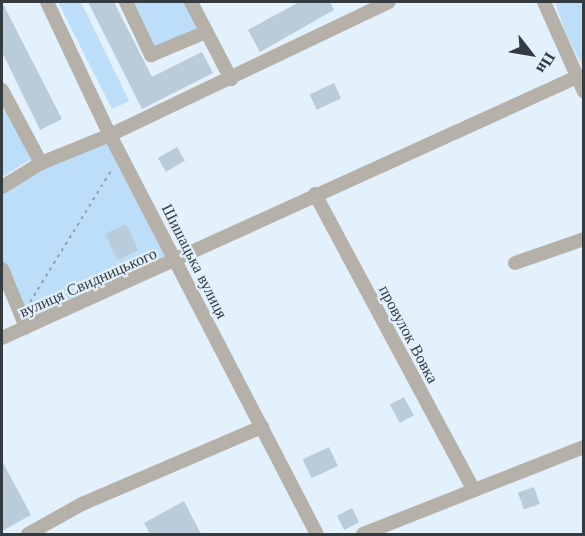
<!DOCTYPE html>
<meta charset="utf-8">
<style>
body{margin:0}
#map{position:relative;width:585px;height:536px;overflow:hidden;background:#e3f1fd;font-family:"Libre Baskerville",serif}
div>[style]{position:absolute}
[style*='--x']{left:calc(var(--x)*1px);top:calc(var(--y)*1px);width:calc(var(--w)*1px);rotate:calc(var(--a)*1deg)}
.green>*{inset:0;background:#bddef9}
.building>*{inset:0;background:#baccda;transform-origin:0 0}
.path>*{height:2px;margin-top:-1px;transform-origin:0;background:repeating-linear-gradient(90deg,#949fa7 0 3px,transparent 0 7.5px)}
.minor>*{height:14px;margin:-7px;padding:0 7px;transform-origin:7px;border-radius:7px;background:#b5b1a9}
span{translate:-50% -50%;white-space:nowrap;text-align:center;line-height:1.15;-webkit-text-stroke:4.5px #e3f1fd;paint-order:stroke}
.street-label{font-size:16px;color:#353c41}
.frame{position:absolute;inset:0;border:3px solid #353c41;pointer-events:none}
.north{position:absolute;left:501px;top:24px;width:60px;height:60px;-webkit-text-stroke:4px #e3f1fd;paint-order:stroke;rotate:121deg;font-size:16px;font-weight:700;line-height:24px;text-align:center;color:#353c41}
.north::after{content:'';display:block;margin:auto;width:21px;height:27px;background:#353c41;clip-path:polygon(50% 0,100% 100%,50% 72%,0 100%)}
</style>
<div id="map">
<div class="green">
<div style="clip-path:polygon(58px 2px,81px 2px,129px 101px,112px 109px)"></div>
<div style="clip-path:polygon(131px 2px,187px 2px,201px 30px,154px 50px)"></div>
<div style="clip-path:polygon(555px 2px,583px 2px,583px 67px,565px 32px)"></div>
<div style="clip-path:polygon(2px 100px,31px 159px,2px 177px)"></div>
<div style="clip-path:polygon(110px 135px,176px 260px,26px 327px,2px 268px,2px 187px)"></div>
</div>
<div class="building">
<div style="clip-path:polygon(2px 2px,62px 119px,40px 130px,2px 52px)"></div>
<div style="clip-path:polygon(88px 2px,114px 2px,152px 77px,202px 52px,213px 73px,142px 109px)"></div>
<div style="clip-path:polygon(299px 2px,330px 2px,334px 10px,260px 52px,248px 30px)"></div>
<div style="left:334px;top:83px;width:17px;height:27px;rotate:65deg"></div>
<div style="left:177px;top:147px;width:16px;height:22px;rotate:60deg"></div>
<div style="left:126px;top:224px;width:29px;height:23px;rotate:65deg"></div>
<div style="left:404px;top:397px;width:21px;height:16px;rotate:62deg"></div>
<div style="left:329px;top:447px;width:21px;height:29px;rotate:65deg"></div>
<div style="clip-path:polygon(2px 461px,31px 515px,2px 531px)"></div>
<div style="left:534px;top:487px;width:18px;height:17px;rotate:71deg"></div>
<div style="clip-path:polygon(184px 501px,201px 534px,150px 534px,144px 523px)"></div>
<div style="left:352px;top:508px;width:16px;height:17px;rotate:63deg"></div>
</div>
<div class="path">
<div style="--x:30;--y:302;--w:154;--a:-58.3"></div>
</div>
<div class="minor">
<div style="--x:47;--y:2;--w:147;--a:64.7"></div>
<div style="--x:110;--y:135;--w:449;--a:62.6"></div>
<div style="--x:126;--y:2;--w:59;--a:64.7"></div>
<div style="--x:151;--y:55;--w:60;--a:-22.7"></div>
<div style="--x:191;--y:2;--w:87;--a:62.5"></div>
<div style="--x:544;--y:2;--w:98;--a:66"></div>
<div style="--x:2;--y:90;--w:83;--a:61.9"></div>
<div style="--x:41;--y:163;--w:74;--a:-22.1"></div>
<div style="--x:110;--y:135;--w:309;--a:-25.5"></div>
<div style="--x:2;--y:187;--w:46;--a:-31.6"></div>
<div style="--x:315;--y:194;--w:336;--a:61.8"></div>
<div style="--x:515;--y:263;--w:73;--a:-19.2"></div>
<div style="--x:2;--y:269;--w:63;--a:67.5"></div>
<div style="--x:2;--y:338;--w:631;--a:-24.41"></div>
<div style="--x:28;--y:534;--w:62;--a:-29.1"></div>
<div style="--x:82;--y:504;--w:196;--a:-23.2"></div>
<div style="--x:363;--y:534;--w:238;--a:-21.5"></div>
</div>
<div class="street-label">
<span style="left:195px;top:261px;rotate:63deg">Шишацька вулиця</span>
<span style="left:88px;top:282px;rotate:-24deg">вулиця Свидницького</span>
<span style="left:409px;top:334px;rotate:62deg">провулок Вовка</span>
</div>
<div class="frame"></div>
<div class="north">Пн</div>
</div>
